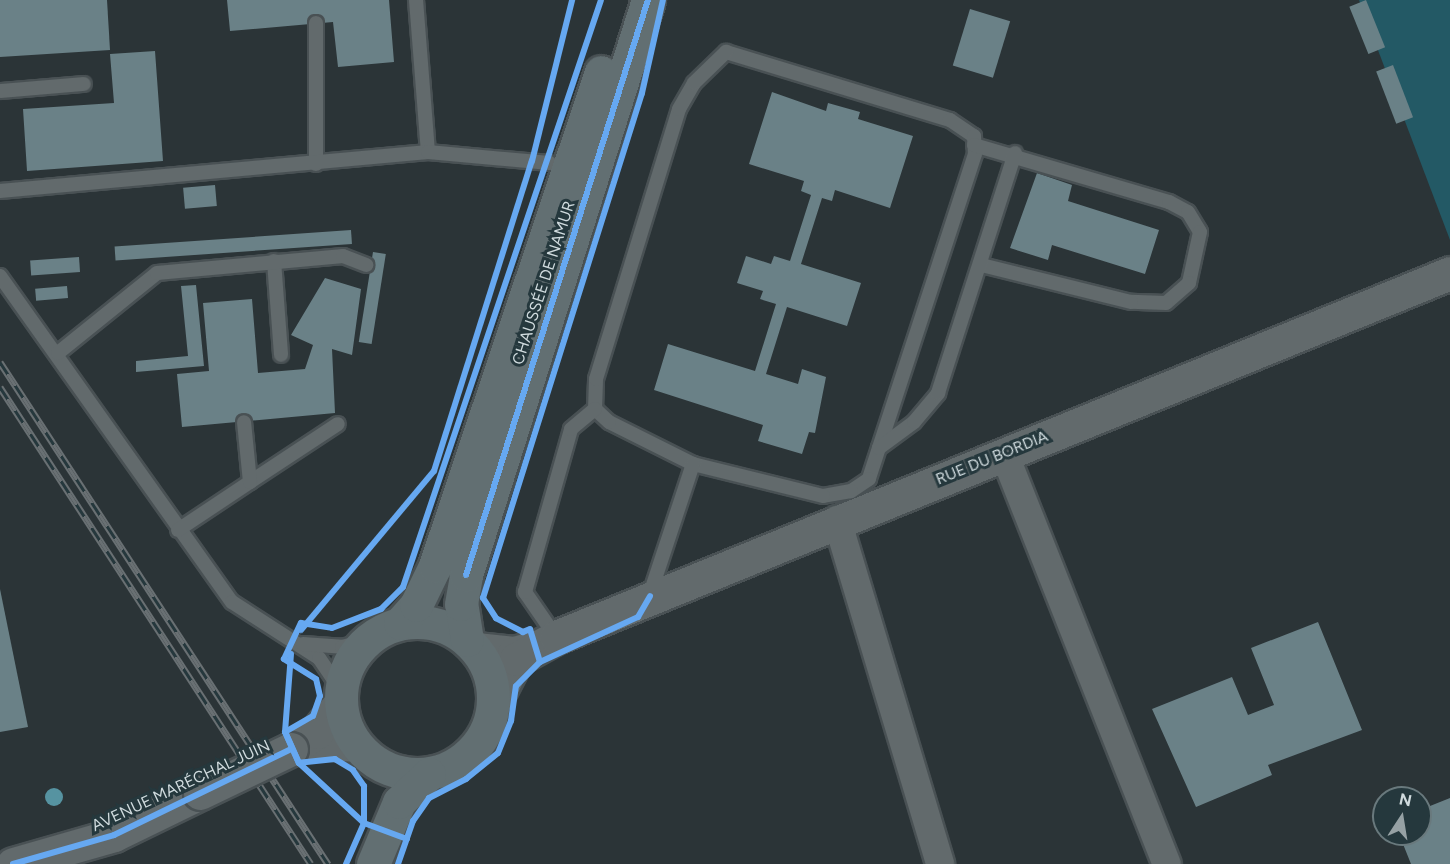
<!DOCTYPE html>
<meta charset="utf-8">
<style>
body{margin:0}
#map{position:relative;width:1450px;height:864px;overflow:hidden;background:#2b3437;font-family:Figtree,sans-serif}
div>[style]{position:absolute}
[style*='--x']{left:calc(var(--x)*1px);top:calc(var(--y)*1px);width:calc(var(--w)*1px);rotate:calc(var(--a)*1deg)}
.green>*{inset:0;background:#235965}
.building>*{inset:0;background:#6a8187;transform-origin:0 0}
.roads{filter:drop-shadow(2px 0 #495154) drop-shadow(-2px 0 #495154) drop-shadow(0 2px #495154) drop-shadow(0 -2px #495154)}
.service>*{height:14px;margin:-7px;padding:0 7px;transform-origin:7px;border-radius:7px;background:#626a6c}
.minor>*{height:28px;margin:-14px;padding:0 14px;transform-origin:14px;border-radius:14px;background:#626a6c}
.tertiary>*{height:33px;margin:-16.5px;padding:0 16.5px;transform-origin:16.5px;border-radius:16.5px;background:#626a6c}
.primary>*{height:33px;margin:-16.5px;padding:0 16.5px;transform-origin:16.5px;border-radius:16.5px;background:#626f72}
.primary>.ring{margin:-16.5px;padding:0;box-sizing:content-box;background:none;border:33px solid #626f72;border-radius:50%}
.rail>*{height:7px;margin-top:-3.5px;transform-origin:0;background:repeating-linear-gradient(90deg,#25383d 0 14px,#697073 0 28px);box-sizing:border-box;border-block:2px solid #697073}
.bridges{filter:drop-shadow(2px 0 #495154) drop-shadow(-2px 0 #495154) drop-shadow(0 2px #495154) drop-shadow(0 -2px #495154)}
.tertiary-bridge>*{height:33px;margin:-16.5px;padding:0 16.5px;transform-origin:16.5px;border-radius:16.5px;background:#626a6c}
.cycleway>*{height:6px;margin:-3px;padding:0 3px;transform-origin:3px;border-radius:3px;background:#66a8f1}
.trees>*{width:18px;height:18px;margin:-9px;border-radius:50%;background:#5693a1}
span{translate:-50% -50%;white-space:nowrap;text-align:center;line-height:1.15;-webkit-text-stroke:6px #25383d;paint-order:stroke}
.street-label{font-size:16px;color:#d0dbde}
.north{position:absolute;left:1372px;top:786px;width:60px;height:60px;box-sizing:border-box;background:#25383d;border:2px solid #69797d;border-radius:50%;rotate:12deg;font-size:16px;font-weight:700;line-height:24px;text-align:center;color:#d0dbde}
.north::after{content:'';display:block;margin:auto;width:21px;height:27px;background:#96a1a4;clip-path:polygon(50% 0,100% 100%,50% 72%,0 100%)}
</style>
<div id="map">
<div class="green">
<div style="clip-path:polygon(1359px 0,1450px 0,1450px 240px,1395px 95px)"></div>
</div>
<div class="building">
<div style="clip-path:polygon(0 0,107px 0,110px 50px,0 57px)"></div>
<div style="clip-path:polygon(227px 0,389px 0,394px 62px,338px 67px,333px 22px,230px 31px)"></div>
<div style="left:1366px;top:0;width:51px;height:18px;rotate:68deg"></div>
<div style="left:970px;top:9px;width:42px;height:59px;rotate:17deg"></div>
<div style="clip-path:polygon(155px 51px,163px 161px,27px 171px,23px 109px,114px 103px,110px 54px)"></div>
<div style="left:1393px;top:65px;width:56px;height:18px;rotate:69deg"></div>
<div style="clip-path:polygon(772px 92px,826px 111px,828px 103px,860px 112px,858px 119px,913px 136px,890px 208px,835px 190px,832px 201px,822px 198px,801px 264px,861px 283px,847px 326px,787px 307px,766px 374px,798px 384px,802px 369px,826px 377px,815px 433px,809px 432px,802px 454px,758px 441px,763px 425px,654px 390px,668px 344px,755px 371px,776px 304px,760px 299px,763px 291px,737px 283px,746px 256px,771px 264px,774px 256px,790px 261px,811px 195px,801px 191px,804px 181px,749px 164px)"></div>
<div style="clip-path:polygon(1037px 173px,1072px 185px,1068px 201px,1159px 230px,1145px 274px,1052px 245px,1048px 260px,1010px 248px)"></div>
<div style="left:215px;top:185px;width:21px;height:32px;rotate:85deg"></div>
<div style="left:351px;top:230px;width:14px;height:237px;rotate:86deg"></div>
<div style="left:373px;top:252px;width:13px;height:91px;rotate:9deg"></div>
<div style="left:79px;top:257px;width:15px;height:49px;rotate:86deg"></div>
<div style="clip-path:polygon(325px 278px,361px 289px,352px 355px,332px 349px,335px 413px,182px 427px,177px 374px,209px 371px,203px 303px,252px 299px,258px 373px,305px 369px,313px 345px,291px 335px)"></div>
<div style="clip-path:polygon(196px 285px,204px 366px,136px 372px,136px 361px,188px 356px,181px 286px)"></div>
<div style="left:67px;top:286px;width:12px;height:32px;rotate:85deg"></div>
<div style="clip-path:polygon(0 589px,28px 727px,0 732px)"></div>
<div style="clip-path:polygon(1318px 622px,1362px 730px,1268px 765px,1272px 775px,1196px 807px,1152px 709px,1232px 677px,1248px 715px,1274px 705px,1251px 648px)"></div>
<div style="clip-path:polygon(1450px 798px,1450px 864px,1411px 864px,1399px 834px,1420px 834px,1420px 810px)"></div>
</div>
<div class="roads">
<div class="service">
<div style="--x:416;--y:0;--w:152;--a:85.5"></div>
<div style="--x:316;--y:23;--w:141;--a:90"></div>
<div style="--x:726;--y:52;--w:234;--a:16.9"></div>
<div style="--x:950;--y:120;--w:29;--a:34"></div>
<div style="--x:974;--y:136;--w:18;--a:87"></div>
<div style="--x:975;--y:154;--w:342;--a:108.1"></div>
<div style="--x:869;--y:479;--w:22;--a:146"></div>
<div style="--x:851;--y:491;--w:28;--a:170"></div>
<div style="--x:823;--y:496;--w:134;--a:-166.2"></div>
<div style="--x:693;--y:464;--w:94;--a:-153.4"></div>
<div style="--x:609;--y:422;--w:19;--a:-137"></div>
<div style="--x:595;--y:409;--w:30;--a:-88"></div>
<div style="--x:596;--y:379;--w:282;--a:-72.9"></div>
<div style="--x:679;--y:109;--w:30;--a:-60"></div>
<div style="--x:694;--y:83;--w:45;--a:-44.1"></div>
<div style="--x:0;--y:91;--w:84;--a:-4.8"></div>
<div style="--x:974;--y:145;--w:203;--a:16.3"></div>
<div style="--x:1169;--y:202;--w:21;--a:28"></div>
<div style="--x:1188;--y:212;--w:23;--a:59"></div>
<div style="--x:1200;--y:232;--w:52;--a:102.2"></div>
<div style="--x:1189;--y:283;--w:30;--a:139"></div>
<div style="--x:1166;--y:303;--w:35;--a:-178"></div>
<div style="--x:1131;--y:302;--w:154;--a:-166.1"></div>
<div style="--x:0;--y:191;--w:430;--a:-5.2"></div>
<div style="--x:428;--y:152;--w:122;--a:5.2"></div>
<div style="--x:274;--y:261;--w:94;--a:85.7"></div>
<div style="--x:0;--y:276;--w:400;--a:54.6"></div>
<div style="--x:232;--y:602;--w:103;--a:32.8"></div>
<div style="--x:319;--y:658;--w:37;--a:56"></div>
<div style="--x:58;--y:353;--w:127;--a:-38.9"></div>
<div style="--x:157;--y:273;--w:187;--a:-5.2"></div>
<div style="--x:343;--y:256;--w:25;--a:21"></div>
<div style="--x:879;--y:448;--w:44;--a:-36.6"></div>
<div style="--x:914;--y:422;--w:38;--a:-50"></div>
<div style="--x:938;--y:393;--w:252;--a:-72.2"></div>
<div style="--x:250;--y:482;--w:105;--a:-33.4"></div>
<div style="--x:178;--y:530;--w:87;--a:-33.7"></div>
<div style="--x:250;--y:482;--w:60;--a:-95.7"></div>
<div style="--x:650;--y:594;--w:137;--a:-71.7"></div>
<div style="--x:556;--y:637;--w:55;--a:-124.6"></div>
<div style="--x:525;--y:592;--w:169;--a:-74.2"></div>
<div style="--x:571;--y:429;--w:31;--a:-40"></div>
<div style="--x:303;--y:644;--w:39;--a:4"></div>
<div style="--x:342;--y:647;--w:24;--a:-15"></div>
</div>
<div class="minor">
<div style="--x:1004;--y:453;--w:442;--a:68.4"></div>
<div style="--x:837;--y:520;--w:359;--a:73.3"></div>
</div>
<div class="tertiary">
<div style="--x:476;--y:649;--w:38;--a:6"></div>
<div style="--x:514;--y:653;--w:22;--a:-16"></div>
<div style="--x:494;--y:702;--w:48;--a:-62.9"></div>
<div style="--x:516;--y:659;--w:46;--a:-28.8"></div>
<div style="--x:556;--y:637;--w:965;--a:-22.15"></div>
<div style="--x:296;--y:747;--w:25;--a:-11"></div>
<div style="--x:321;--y:742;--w:35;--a:5"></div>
<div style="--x:291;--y:749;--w:31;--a:-33"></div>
<div style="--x:317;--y:732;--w:36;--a:-51"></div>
<div style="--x:13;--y:864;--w:105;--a:-16"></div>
<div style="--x:114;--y:835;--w:96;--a:-26"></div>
</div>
<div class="primary">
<div class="ring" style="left:341px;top:622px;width:119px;height:119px"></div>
<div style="--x:400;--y:623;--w:24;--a:-48"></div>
<div style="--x:416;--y:605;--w:43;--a:-64"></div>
<div style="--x:435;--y:566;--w:521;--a:-71.43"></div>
<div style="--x:467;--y:640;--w:36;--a:-99"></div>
<div style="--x:461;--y:604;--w:29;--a:-80"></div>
<div style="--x:466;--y:575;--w:603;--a:-72.44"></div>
<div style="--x:373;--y:864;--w:67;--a:-67.2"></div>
<div style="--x:399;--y:802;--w:41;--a:-43"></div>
</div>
</div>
<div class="rail">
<div style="--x:0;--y:362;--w:600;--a:56.84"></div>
<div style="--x:0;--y:387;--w:569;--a:56.9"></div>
</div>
<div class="bridges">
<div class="tertiary-bridge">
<div style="--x:200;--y:793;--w:101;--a:-25.8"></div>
</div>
</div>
<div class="cycleway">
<div style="--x:466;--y:575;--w:603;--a:-72.44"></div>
<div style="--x:301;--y:630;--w:207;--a:-50.1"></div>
<div style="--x:434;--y:471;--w:325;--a:-72.5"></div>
<div style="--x:532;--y:161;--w:166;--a:-76"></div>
<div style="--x:291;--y:654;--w:78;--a:94.4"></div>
<div style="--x:285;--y:732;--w:34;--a:66"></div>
<div style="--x:299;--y:763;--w:88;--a:42.7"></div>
<div style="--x:364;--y:823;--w:45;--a:113.7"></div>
<div style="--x:540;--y:662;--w:34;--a:-107"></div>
<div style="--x:530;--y:629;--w:8;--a:157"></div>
<div style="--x:523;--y:632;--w:30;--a:-153"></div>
<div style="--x:496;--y:618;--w:24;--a:-123"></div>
<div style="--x:483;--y:598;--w:529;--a:-72.52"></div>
<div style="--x:642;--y:93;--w:95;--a:-77.3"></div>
<div style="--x:407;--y:839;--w:46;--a:-159.6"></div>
<div style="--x:364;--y:823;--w:37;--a:-90"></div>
<div style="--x:364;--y:786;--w:19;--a:-125"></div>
<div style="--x:353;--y:770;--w:21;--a:-149"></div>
<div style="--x:335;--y:759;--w:36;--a:174"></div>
<div style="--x:299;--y:763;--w:34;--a:-114"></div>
<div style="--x:285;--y:732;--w:32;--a:-30"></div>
<div style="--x:313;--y:716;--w:21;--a:-71"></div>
<div style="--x:320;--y:696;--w:17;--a:-103"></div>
<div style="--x:316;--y:679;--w:38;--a:-148"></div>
<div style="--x:284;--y:659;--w:40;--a:-65"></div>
<div style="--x:301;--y:623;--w:31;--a:9"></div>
<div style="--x:332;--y:628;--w:53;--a:-21.2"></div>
<div style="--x:381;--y:609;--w:31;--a:-45"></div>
<div style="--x:403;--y:587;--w:619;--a:-71.36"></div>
<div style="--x:13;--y:864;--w:105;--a:-16"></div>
<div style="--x:114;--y:835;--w:197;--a:-25.9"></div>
<div style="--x:398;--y:864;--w:46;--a:-70.8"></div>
<div style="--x:413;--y:821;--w:28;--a:-55"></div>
<div style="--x:429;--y:798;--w:42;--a:-27.2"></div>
<div style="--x:466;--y:779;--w:41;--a:-39.1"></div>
<div style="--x:498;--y:753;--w:35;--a:-68"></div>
<div style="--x:511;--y:721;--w:35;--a:-82"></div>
<div style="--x:516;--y:686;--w:34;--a:-45"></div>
<div style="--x:540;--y:662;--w:108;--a:-24.7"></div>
<div style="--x:638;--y:617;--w:24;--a:-60"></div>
</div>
<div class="trees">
<div style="left:54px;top:797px"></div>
</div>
<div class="street-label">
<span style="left:544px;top:283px;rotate:-72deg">CHAUSSÉE DE NAMUR</span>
<span style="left:992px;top:458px;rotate:-22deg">RUE DU BORDIA</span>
<span style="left:181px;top:786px;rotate:-25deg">AVENUE MARÉCHAL JUIN</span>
</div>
<div class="north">N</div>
</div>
